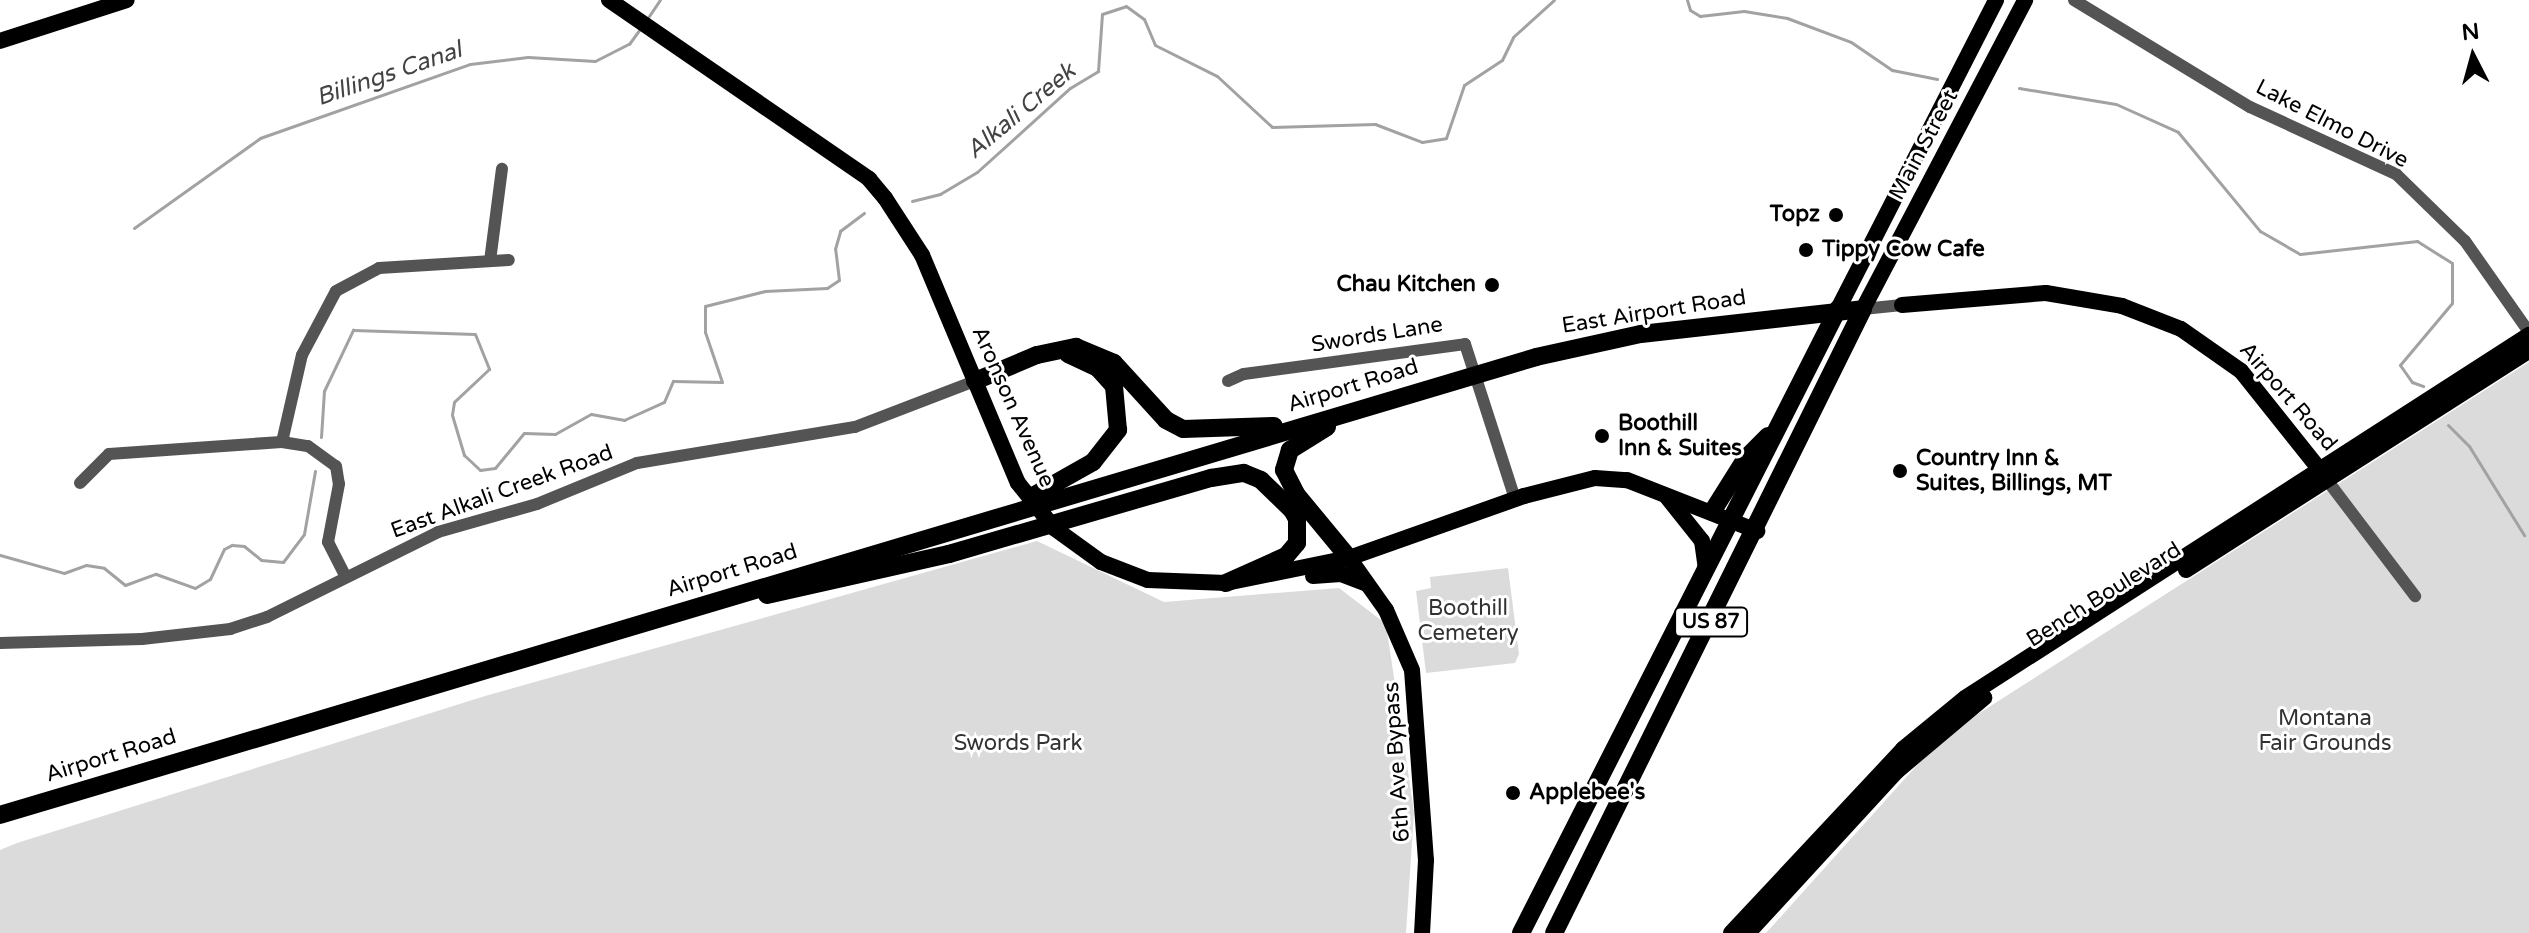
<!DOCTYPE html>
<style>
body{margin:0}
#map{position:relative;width:2529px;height:933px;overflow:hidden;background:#fff;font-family:"Varela Round",sans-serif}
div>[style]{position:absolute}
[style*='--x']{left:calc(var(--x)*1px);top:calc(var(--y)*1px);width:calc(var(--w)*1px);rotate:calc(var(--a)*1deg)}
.green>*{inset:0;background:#dbdbdb}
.stream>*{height:3px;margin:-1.5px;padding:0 1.5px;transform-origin:1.5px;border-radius:1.5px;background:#a2a2a2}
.minor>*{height:12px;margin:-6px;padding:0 6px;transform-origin:6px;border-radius:6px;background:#545454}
.major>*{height:16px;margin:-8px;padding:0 8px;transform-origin:8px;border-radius:8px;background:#000}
.highway>*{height:18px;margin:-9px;padding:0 9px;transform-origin:9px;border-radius:9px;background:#000}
.dots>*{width:22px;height:22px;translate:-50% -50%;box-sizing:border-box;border:4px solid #fff;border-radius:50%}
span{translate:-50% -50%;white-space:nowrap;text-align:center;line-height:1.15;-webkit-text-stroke:6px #fff;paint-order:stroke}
.shield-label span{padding:2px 6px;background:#fff;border:2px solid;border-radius:6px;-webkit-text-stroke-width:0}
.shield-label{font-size:20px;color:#000;font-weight:700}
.street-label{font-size:22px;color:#000}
.poi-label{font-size:22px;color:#000;font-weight:700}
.right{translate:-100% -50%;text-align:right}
.left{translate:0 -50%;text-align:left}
.park-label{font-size:22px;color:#323232}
.water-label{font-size:24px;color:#434343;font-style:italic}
.north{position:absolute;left:2433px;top:16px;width:80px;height:80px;-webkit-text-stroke:6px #fff;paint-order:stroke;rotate:354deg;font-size:22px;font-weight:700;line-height:32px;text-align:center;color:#000}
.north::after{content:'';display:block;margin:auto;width:28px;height:36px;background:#000;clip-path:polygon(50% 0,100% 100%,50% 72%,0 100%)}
</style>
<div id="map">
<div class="green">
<div style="clip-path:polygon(2529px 362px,2529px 933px,1766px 933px,1919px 763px,1975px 716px)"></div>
<div style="clip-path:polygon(1037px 541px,1164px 602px,1339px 588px,1386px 624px,1414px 812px,1406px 933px,0 933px,0 850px,17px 843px,485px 696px)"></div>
<div style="clip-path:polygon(1508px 568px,1519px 654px,1515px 663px,1426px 673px,1416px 591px,1431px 588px,1430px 577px)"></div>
</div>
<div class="stream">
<div style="--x:1687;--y:0;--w:10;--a:73"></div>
<div style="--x:1690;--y:10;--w:12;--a:31"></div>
<div style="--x:1700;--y:16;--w:44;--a:-6.5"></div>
<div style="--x:1744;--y:11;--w:44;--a:9.2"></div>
<div style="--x:1787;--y:18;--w:68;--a:20.6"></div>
<div style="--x:1851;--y:42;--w:50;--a:34.3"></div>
<div style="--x:1892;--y:70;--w:46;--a:11.3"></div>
<div style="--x:647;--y:19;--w:23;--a:-56"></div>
<div style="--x:2019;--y:88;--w:98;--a:9.4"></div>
<div style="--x:2116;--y:104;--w:68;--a:24.3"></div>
<div style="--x:2178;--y:132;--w:129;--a:50.4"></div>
<div style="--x:2260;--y:231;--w:46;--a:29.9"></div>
<div style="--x:2300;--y:254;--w:118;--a:-6.3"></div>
<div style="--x:2417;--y:241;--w:41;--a:32.2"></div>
<div style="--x:2452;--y:263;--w:40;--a:90"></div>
<div style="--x:2452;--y:303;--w:81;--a:130"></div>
<div style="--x:2400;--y:365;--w:21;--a:55"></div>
<div style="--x:2412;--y:382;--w:12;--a:20"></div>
<div style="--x:912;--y:201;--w:29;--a:-14"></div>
<div style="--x:940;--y:194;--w:43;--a:-30.7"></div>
<div style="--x:977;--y:172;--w:125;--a:-42.1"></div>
<div style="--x:1070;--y:88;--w:33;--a:-31"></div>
<div style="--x:1098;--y:71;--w:57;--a:-86"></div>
<div style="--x:1102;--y:14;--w:25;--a:-18"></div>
<div style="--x:1126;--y:6;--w:22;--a:36"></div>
<div style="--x:1144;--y:19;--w:28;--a:67"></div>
<div style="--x:1155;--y:45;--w:69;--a:26.6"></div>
<div style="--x:1217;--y:76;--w:75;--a:42.8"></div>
<div style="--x:1272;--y:127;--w:103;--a:-1.7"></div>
<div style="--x:1375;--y:124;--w:50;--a:21"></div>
<div style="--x:1422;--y:142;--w:24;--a:-9"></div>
<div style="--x:1446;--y:138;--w:56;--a:-71.2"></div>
<div style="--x:1464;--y:85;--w:45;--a:-33.3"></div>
<div style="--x:1502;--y:60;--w:25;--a:-64"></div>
<div style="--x:1513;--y:37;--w:55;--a:-42.1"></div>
<div style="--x:134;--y:228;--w:155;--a:-35.5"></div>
<div style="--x:260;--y:138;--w:223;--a:-19.4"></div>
<div style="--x:470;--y:64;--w:58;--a:-6.9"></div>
<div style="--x:528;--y:57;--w:67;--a:3.4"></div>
<div style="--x:595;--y:61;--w:38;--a:-27"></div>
<div style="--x:629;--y:44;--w:19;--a:-54"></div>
<div style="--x:2448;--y:425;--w:30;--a:45"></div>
<div style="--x:2469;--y:446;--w:105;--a:58.3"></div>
<div style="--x:321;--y:437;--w:46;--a:-86.3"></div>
<div style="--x:324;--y:391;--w:68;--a:-64.6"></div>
<div style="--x:353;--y:330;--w:122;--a:1.9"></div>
<div style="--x:475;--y:334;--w:38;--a:68"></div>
<div style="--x:489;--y:369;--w:48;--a:136.7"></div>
<div style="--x:454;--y:402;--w:13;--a:99"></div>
<div style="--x:452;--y:415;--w:42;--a:73.3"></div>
<div style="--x:464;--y:455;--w:22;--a:43"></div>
<div style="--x:480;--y:470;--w:15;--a:-8"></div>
<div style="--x:495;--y:468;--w:45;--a:-50.4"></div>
<div style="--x:524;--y:433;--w:31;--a:2"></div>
<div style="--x:555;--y:434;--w:41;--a:-29.1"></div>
<div style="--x:591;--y:414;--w:34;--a:10"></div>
<div style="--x:624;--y:420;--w:44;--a:-24.2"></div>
<div style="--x:664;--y:402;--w:23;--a:-67"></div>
<div style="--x:673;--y:381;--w:49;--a:1.2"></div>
<div style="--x:722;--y:382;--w:53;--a:-108.8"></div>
<div style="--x:705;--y:332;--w:26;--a:-90"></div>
<div style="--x:705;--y:306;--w:62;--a:-14"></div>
<div style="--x:765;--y:291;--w:62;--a:-2.8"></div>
<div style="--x:827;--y:288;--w:14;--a:-34"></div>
<div style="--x:839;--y:280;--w:31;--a:-97"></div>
<div style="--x:835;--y:249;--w:19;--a:-74"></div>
<div style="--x:840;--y:231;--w:30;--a:-37"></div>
<div style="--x:0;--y:555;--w:66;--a:15.7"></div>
<div style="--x:64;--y:573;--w:23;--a:-20"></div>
<div style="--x:86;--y:565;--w:18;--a:9"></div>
<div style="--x:104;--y:568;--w:27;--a:39"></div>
<div style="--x:125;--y:585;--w:33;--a:-20"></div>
<div style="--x:156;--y:574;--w:41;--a:19.7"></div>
<div style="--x:195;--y:588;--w:17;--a:-31"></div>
<div style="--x:210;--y:579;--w:33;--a:-65"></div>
<div style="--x:224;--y:549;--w:9;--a:-27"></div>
<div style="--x:232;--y:545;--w:12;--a:5"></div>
<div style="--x:244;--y:546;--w:22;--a:39"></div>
<div style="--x:261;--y:560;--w:22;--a:5"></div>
<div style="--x:283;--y:562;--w:35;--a:-53"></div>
<div style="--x:304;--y:534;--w:64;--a:-80.1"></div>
</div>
<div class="minor">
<div style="--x:2074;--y:0;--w:206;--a:31.3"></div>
<div style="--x:2250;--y:107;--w:161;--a:24.7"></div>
<div style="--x:2396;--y:174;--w:96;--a:44.2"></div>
<div style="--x:2465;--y:241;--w:111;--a:54.9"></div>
<div style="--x:490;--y:261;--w:93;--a:-82.6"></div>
<div style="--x:1863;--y:309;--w:39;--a:-6"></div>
<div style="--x:1228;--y:381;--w:17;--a:-24"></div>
<div style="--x:1244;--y:374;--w:223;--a:-7.7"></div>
<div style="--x:1465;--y:344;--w:163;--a:72.1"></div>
<div style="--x:282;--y:442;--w:89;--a:-77.1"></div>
<div style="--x:302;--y:355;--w:72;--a:-62"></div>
<div style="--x:336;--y:291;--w:49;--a:-28.1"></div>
<div style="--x:379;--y:268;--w:130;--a:-3.5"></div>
<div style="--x:2327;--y:480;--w:146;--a:52.8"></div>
<div style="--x:80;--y:483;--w:41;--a:-45"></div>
<div style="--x:109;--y:454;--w:173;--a:-4"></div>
<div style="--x:282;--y:442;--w:26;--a:9"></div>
<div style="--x:308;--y:446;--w:34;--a:36"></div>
<div style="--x:336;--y:466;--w:18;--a:81"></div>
<div style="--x:339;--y:484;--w:59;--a:100.7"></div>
<div style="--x:328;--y:542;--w:37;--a:63"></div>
<div style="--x:0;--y:643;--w:142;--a:-1.6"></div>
<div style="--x:142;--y:639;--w:89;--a:-6.5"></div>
<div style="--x:230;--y:629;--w:39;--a:-18"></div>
<div style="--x:267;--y:617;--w:191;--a:-26.4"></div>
<div style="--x:438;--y:532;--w:103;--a:-15.8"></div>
<div style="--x:537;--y:504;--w:108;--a:-22.3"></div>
<div style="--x:637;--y:463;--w:221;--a:-9.4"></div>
<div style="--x:855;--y:427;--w:129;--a:-21"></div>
</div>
<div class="major">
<div style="--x:609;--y:0;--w:316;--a:34.5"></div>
<div style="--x:869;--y:179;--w:25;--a:50"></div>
<div style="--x:885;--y:198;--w:68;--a:57"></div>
<div style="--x:922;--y:255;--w:247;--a:67.2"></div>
<div style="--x:1018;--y:483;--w:58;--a:51.3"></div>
<div style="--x:1054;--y:528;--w:58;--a:35.9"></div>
<div style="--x:1101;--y:562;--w:50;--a:21"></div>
<div style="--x:1148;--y:580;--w:78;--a:2.2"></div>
<div style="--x:1226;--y:583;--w:126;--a:-11.5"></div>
<div style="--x:1349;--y:558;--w:186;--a:-19.5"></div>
<div style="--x:1524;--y:496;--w:73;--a:-14.2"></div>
<div style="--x:1595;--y:478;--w:32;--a:4"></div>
<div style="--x:1627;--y:480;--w:140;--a:21.4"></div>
<div style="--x:0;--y:41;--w:133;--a:-17.9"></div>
<div style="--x:1902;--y:305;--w:144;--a:-4.8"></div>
<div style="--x:2046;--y:293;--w:77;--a:9.7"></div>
<div style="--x:2122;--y:306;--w:63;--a:21.3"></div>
<div style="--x:2181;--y:329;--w:73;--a:35"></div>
<div style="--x:2241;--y:371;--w:133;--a:51.4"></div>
<div style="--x:1838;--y:309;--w:347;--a:-62.9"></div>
<div style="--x:1863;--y:309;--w:349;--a:-62.3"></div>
<div style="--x:1667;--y:497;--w:56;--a:51.5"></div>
<div style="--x:1702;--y:541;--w:29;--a:82"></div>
<div style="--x:1349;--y:558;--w:64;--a:54.6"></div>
<div style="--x:1386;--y:610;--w:65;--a:66.6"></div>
<div style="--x:1412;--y:670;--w:191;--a:85.8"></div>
<div style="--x:1426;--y:860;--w:73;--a:93.1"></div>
<div style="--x:2186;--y:570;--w:407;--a:-32.6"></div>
<div style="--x:1313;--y:576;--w:28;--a:-4"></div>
<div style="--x:1341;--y:574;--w:26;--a:21"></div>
<div style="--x:1731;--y:933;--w:252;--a:-46.9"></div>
<div style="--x:1903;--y:749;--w:80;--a:-39.4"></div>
<div style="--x:1965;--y:698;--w:671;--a:-32.77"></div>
<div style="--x:1748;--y:933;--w:220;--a:-47.4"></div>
<div style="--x:1897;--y:771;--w:114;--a:-40"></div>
</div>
<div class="highway">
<div style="--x:975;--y:381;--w:67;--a:-22.8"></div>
<div style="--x:1037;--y:355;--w:40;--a:-12"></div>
<div style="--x:1076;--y:347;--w:41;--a:22.8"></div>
<div style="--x:1114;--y:363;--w:77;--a:47.6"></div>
<div style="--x:1166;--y:420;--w:19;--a:28"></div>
<div style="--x:1183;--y:429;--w:91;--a:-1.9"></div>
<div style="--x:1327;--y:427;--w:44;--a:148.1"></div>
<div style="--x:1290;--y:450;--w:21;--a:107"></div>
<div style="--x:1284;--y:470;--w:27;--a:63"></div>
<div style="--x:1296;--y:494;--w:83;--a:50.4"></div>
<div style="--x:1031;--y:497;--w:71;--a:-29.4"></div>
<div style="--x:1093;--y:462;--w:41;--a:-52"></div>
<div style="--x:1118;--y:430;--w:44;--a:-95.2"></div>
<div style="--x:1114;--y:386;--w:24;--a:-132"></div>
<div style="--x:1098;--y:368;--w:33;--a:-155"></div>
<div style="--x:1712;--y:512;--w:64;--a:-57.8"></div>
<div style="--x:1746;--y:458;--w:31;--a:-45"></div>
<div style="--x:767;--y:595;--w:187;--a:-12.7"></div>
<div style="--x:949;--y:554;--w:273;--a:-16.2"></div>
<div style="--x:1211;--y:478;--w:33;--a:-9"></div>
<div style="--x:1244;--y:473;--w:18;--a:22"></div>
<div style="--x:1261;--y:480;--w:43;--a:44.1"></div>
<div style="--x:1292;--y:510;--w:10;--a:61"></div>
<div style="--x:1297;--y:519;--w:24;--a:90"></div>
<div style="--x:1297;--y:543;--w:17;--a:130"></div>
<div style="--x:1286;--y:556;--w:66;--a:155.8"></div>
<div style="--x:0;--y:815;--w:1603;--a:-16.6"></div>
<div style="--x:1536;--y:357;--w:107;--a:-12.4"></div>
<div style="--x:1641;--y:334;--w:223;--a:-6.4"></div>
<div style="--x:1863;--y:309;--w:696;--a:116.34"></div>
<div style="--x:1521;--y:933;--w:700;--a:-63.07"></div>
</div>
<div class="dots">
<div style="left:1836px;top:215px;background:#000"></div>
<div style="left:1806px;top:250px;background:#000"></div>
<div style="left:1492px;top:285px;background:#000"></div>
<div style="left:1602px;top:436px;background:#000"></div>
<div style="left:1900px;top:471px;background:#000"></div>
<div style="left:1513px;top:793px;background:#000"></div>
</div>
<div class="shield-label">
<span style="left:1711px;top:622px">US 87</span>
</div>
<div class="street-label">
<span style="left:2332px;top:124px;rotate:27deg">Lake Elmo Drive</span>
<span style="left:1924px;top:145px;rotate:-62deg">Main Street</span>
<span style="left:1654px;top:312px;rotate:-9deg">East Airport Road</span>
<span style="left:1377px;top:335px;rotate:-9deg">Swords Lane</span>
<span style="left:1353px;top:386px;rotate:-17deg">Airport Road</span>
<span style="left:2288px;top:397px;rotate:49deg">Airport Road</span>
<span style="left:1013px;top:407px;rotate:66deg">Aronson Avenue</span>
<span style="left:502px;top:492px;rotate:-20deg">East Alkali Creek Road</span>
<span style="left:732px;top:571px;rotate:-17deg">Airport Road</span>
<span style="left:2104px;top:595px;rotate:-32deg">Bench Boulevard</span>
<span style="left:111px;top:756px;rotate:-17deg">Airport Road</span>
<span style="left:1397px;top:762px;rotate:-94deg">6th Ave Bypass</span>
</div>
<div class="poi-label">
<span class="right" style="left:1820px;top:215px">Topz</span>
<span class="left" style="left:1822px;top:250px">Tippy Cow Cafe</span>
<span class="right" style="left:1476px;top:285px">Chau Kitchen</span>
<span class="left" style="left:1618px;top:436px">Boothill<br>Inn &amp; Suites</span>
<span class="left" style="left:1916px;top:471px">Country Inn &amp;<br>Suites, Billings, MT</span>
<span class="left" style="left:1529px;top:793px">Applebee's</span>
</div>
<div class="park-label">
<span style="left:1468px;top:621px">Boothill<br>Cemetery</span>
<span style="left:2325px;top:731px">Montana<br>Fair Grounds</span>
<span style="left:1018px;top:744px">Swords Park</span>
</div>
<div class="water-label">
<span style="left:389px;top:74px;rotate:-19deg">Billings Canal</span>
<span style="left:1021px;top:111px;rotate:-40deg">Alkali Creek</span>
</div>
<div class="north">N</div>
</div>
